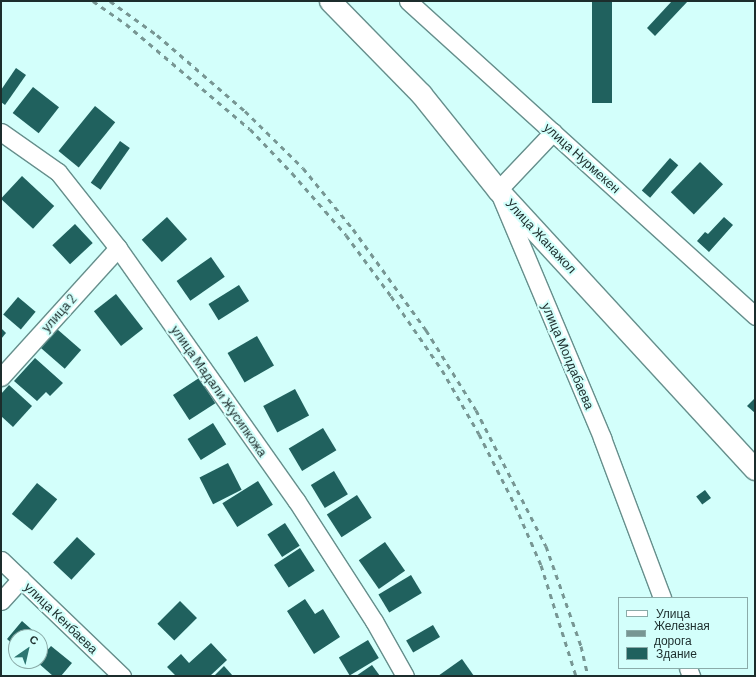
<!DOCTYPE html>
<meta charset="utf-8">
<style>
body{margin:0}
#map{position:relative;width:756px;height:677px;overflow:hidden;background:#d3fffb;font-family:Barlow,sans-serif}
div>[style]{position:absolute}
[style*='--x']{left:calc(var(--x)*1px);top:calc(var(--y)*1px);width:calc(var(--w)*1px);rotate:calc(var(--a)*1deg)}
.building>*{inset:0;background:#20615e;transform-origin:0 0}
.roads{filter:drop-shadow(1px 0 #668f8c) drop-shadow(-1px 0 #668f8c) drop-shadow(0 1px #668f8c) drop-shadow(0 -1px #668f8c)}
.minor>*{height:17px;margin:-8.5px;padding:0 8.5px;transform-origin:8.5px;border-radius:8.5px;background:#fff}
.major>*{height:21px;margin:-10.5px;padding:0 10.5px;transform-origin:10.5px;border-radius:10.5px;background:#fff}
.rail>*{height:3px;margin-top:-1.5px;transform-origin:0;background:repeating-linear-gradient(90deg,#779693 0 5px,transparent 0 10px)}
span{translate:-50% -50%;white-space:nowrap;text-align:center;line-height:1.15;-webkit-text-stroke:4px #d3fffb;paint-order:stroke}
.street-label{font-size:13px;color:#1c2d2c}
.frame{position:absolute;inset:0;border:2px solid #1c2d2c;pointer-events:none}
.legend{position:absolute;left:618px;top:597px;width:130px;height:72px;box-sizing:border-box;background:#d3fffb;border:1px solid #8aaba8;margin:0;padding:5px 7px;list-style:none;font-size:12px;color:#1c2d2c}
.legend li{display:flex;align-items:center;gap:8px;height:20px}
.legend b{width:20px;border:1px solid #8aaba8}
.north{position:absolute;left:8px;top:629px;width:40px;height:40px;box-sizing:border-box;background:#d3fffb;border:1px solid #8aaba8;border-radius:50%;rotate:34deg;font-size:11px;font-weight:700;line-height:16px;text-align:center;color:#1c2d2c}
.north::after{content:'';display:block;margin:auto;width:14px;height:18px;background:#2d7672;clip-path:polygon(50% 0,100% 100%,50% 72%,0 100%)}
</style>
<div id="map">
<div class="building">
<div style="left:592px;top:1px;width:20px;height:102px"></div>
<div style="clip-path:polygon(672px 1px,688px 1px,655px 36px,647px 28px)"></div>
<div style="clip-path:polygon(16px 68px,26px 75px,5px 105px,1px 102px,1px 90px)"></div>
<div style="left:33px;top:87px;width:33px;height:33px;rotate:38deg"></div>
<div style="left:95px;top:106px;width:26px;height:58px;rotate:39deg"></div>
<div style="left:120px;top:141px;width:12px;height:51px;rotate:35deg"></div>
<div style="left:670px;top:158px;width:11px;height:43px;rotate:41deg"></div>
<div style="left:700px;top:162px;width:32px;height:42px;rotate:44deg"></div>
<div style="left:22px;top:176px;width:44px;height:31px;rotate:43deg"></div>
<div style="left:167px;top:217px;width:30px;height:34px;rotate:48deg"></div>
<div style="clip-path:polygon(724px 217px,733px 225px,709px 252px,697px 241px,705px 232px,708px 234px)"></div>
<div style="left:75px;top:224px;width:26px;height:31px;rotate:47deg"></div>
<div style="left:211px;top:257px;width:24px;height:42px;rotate:55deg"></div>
<div style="left:239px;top:285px;width:19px;height:36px;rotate:58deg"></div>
<div style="left:116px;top:294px;width:44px;height:28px;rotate:52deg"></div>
<div style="left:18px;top:297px;width:23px;height:23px;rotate:40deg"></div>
<div style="clip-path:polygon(1px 328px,6px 333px,1px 339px)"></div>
<div style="left:57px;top:329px;width:32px;height:25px;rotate:41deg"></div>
<div style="left:257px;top:336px;width:34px;height:34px;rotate:60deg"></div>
<div style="clip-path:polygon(35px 358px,63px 383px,50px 396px,46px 392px,37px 401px,14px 381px)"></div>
<div style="left:199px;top:378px;width:30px;height:31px;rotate:57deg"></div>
<div style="clip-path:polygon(9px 385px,32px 406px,13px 427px,1px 416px,1px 394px)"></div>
<div style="left:295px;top:389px;width:30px;height:36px;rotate:62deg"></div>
<div style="clip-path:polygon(755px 398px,755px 413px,747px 406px)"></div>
<div style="left:213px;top:423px;width:25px;height:30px;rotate:58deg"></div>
<div style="left:323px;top:428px;width:26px;height:40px;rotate:59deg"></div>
<div style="left:228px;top:463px;width:30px;height:32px;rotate:63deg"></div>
<div style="left:334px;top:471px;width:27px;height:27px;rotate:59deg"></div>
<div style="left:258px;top:481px;width:28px;height:42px;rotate:58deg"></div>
<div style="left:37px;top:483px;width:26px;height:40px;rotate:39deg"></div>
<div style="left:705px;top:490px;width:10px;height:11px;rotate:53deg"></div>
<div style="left:357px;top:495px;width:27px;height:36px;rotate:57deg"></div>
<div style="left:285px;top:523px;width:27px;height:21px;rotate:57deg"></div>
<div style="left:77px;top:537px;width:25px;height:35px;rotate:43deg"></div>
<div style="left:385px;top:542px;width:35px;height:32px;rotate:55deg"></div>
<div style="left:300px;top:548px;width:27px;height:31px;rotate:57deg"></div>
<div style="left:411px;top:575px;width:21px;height:38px;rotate:59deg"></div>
<div style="clip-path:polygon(305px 599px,315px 614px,323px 609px,340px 637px,314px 654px,287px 611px)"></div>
<div style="left:180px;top:601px;width:24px;height:32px;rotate:45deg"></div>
<div style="clip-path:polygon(22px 621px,47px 643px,40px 651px,40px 637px,16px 637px,16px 647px,7px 639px)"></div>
<div style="left:433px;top:625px;width:14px;height:31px;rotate:60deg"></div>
<div style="left:368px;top:640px;width:21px;height:34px;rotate:59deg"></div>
<div style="clip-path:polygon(211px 643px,227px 660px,210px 676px,176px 676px,167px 667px,181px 654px,189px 663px)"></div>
<div style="clip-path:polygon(51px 646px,72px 663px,61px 676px,53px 676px,37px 662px)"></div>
<div style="clip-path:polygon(462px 659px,474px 676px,438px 676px)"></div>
<div style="clip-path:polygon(372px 665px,380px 676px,356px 676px)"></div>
<div style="clip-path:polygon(224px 666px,233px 676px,214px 676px)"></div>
</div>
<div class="roads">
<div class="minor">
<div style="--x:408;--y:1;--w:469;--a:42.2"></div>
<div style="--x:1;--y:132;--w:70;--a:35.1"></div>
<div style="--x:58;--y:172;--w:97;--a:51.7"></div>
<div style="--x:118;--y:248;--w:309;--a:54.8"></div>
<div style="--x:296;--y:500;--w:144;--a:57.2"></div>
<div style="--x:374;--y:621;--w:63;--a:60.6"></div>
<div style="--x:553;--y:132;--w:80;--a:133.5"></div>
<div style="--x:498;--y:190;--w:269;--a:67.2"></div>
<div style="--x:602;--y:438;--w:171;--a:69.4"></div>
<div style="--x:1;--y:377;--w:174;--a:-47.8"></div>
<div style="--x:1;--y:560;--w:168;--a:43.8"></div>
<div style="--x:1;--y:601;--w:30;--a:-48"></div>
<div style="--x:688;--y:668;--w:9;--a:69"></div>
</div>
<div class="major">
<div style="--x:330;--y:1;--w:130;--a:45.6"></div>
<div style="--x:421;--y:94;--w:123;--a:51.3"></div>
<div style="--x:498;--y:190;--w:379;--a:47.4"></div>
</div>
</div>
<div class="rail">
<div style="--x:93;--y:1;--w:40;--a:34.9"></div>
<div style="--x:126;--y:24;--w:162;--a:40.3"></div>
<div style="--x:250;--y:129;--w:61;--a:46.3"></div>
<div style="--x:292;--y:173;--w:82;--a:48.9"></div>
<div style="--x:346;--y:235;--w:76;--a:53.6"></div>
<div style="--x:391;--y:296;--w:90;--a:55.4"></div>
<div style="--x:442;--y:370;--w:74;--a:60"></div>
<div style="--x:479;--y:434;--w:80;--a:63.1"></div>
<div style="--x:515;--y:505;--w:65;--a:66.6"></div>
<div style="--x:541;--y:565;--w:116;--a:72.5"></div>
<div style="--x:110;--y:1;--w:58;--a:35.9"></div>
<div style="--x:157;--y:35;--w:116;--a:40.8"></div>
<div style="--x:245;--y:111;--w:81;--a:44.5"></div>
<div style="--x:303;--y:168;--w:79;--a:50.7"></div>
<div style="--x:353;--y:229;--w:125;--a:54.1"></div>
<div style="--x:426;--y:330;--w:94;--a:58"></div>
<div style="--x:476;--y:410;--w:153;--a:62.8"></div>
<div style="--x:546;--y:546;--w:106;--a:70.7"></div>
<div style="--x:581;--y:646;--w:31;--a:77"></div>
</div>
<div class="street-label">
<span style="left:582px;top:158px;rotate:42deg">улица Нурмекен</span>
<span style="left:541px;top:236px;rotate:47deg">Улица Жанажол</span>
<span style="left:59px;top:313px;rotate:-48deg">улица 2</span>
<span style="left:568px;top:356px;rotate:67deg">улица Молдабаева</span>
<span style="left:219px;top:391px;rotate:55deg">улица Мадали Жусипкожа</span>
<span style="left:61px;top:618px;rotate:44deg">улица Кенбаева</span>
</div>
<div class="frame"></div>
<ul class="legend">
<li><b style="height:5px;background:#fff"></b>Улица</li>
<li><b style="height:5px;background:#779693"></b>Железная дорога</li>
<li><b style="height:11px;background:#20615e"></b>Здание</li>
</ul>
<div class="north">С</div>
</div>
